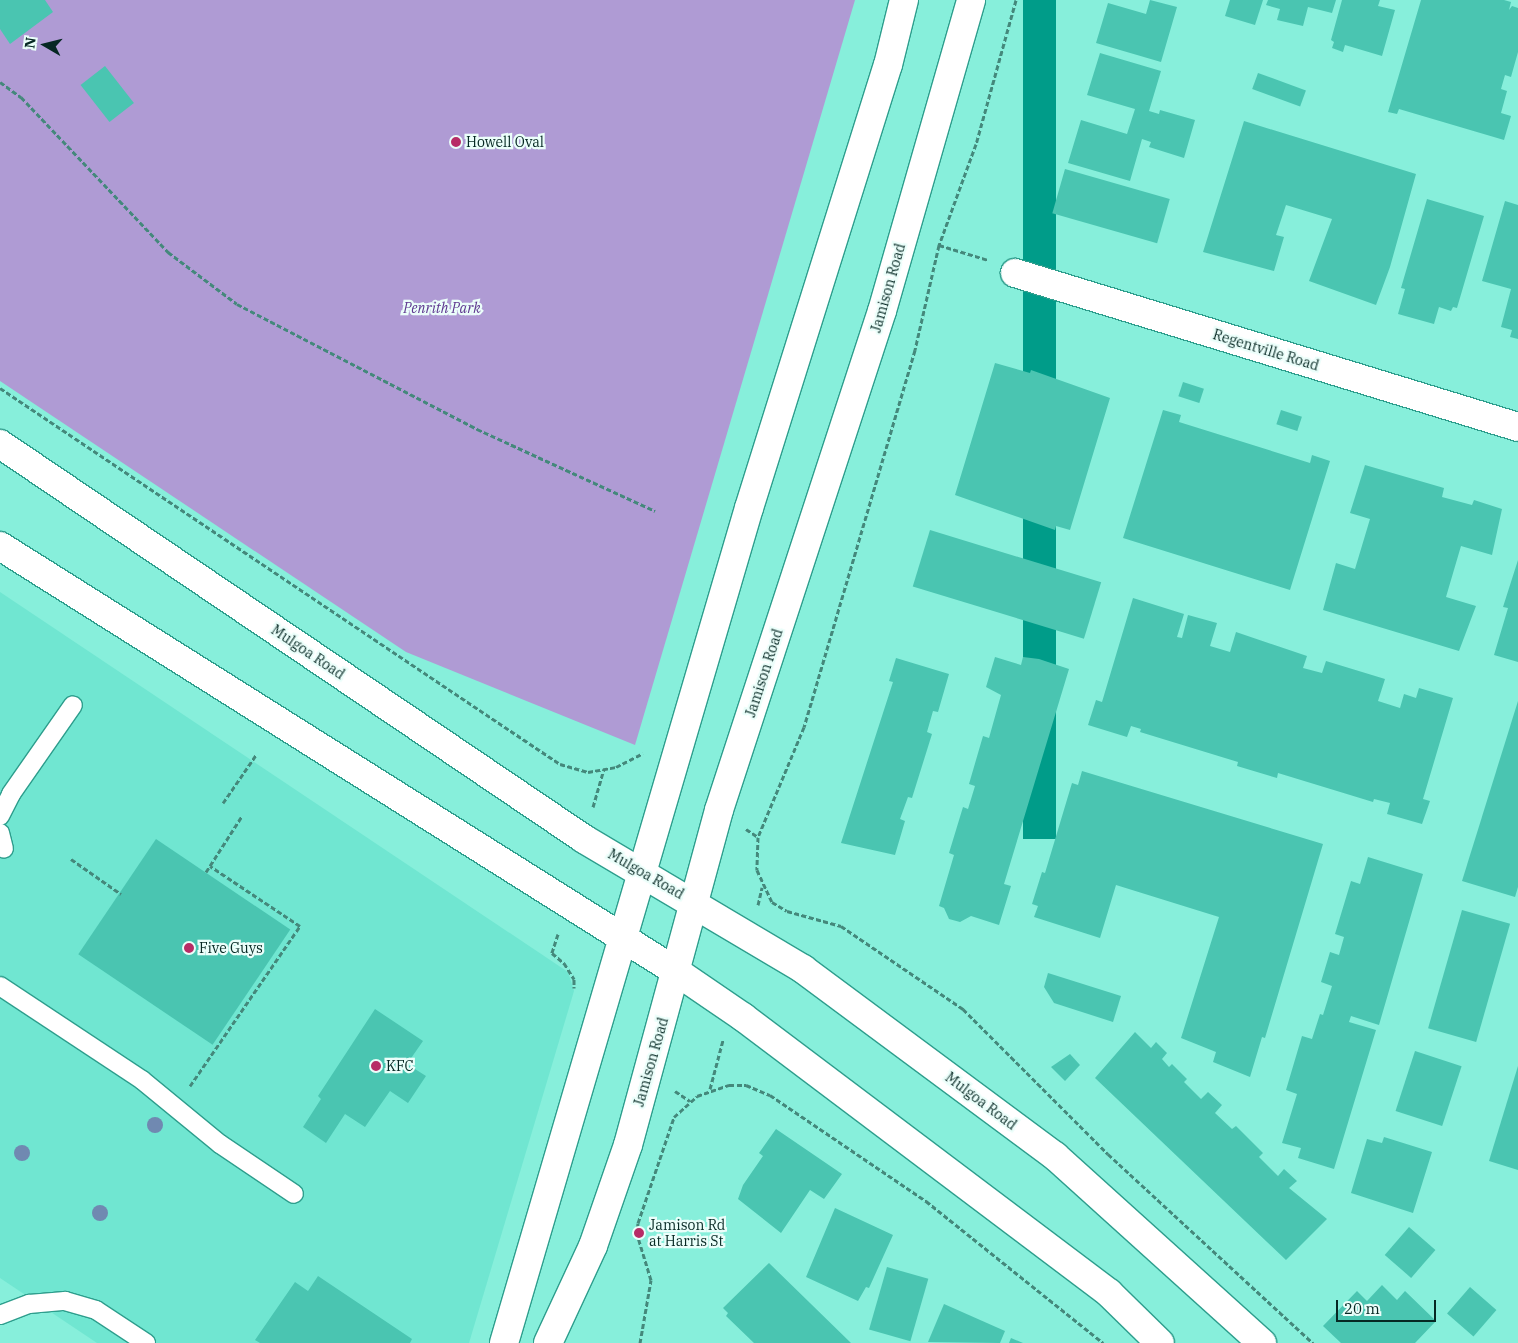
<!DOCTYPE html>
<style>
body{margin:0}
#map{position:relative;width:1518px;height:1343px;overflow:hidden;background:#87efdb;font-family:"IBM Plex Serif",serif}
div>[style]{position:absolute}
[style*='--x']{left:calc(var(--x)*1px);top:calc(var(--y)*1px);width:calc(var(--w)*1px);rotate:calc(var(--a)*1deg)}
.built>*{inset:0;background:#70e6d1}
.green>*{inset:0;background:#af9bd4}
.water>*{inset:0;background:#009c89;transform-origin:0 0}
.building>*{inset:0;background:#4ac5b1;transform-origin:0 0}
.path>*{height:3px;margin-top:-1.5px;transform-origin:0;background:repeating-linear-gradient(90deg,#44887b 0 5px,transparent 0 7.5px)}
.roads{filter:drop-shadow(1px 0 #2e9e8d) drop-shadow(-1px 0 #2e9e8d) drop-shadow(0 1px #2e9e8d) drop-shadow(0 -1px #2e9e8d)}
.lane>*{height:18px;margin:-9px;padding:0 9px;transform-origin:9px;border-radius:9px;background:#fff}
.street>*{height:28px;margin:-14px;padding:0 14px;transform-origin:14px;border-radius:14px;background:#fff}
.secondary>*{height:28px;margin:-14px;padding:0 14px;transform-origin:14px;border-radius:14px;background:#fff}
.primary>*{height:28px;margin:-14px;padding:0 14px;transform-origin:14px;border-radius:14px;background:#fff}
.trees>*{width:16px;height:16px;margin:-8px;border-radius:50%;background:#7089b1}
.dots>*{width:14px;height:14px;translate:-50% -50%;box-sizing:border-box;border:2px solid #ebfefa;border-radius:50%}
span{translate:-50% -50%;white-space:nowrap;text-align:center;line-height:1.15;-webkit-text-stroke:4.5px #ebfefa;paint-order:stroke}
.poi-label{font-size:14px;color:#062823}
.left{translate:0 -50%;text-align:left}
.street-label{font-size:14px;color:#062823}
.park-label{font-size:14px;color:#5d368f;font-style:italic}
.north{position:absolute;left:20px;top:20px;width:50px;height:50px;-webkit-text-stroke:4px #ebfefa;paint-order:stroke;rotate:278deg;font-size:14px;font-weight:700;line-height:20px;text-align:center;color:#062823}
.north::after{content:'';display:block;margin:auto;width:18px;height:22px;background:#062823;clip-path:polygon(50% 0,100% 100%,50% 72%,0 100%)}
.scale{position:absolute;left:1336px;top:1300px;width:100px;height:22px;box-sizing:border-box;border:2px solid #062823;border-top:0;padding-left:6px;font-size:15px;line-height:18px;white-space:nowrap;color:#062823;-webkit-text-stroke:4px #ebfefa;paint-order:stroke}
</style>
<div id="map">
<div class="built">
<div style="clip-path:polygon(0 592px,568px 972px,574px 991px,469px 1343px,97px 1343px,0 1278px)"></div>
</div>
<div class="green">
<div style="clip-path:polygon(0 0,855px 0,635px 745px,406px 652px,0 381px)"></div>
</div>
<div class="water">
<div style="left:1023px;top:0;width:33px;height:839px"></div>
</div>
<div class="building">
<div style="clip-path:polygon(0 0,45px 0,53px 12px,10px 44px,0 29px)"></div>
<div style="clip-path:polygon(1150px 0,1177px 7px,1161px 62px,1096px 43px,1108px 3px,1146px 14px)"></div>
<div style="clip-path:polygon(1230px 0,1263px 0,1255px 25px,1225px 16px)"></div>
<div style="clip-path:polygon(1268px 0,1336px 0,1332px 13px,1308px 7px,1303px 26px,1277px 20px,1280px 9px,1266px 5px)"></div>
<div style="clip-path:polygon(1342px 0,1380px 0,1378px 6px,1395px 10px,1382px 56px,1345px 45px,1343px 52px,1332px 48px,1334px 42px,1331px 40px)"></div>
<div style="clip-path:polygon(1421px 0,1504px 0,1511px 2px,1509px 10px,1512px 6px,1518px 8px,1518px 52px,1511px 77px,1505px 75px,1501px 89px,1507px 91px,1501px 113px,1511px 116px,1504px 140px,1399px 109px,1397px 114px,1388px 112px)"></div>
<div style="clip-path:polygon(1100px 53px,1161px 71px,1149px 111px,1159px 114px,1160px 110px,1195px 120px,1184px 158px,1149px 147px,1151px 142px,1142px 139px,1130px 181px,1068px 163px,1081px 120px,1127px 134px,1135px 109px,1087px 95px)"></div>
<div style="left:105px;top:66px;width:47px;height:31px;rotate:52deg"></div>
<div style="left:1258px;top:73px;width:51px;height:17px;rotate:20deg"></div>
<div style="clip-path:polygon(1244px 121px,1416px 174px,1390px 267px,1376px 305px,1309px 281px,1332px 219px,1286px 205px,1276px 235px,1284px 237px,1274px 271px,1203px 252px)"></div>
<div style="left:1065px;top:169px;width:109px;height:46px;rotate:16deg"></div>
<div style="clip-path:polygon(1427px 199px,1484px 216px,1457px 308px,1453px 307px,1451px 311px,1439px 307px,1434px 324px,1398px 314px,1405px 289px,1401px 288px)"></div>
<div style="clip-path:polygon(1505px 201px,1518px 205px,1518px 339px,1510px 337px,1512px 330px,1501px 327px,1511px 289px,1482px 281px)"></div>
<div style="clip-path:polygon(995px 363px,1030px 373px,1031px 370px,1110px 398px,1070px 530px,1056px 526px,1055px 530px,955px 495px)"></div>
<div style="left:1183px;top:382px;width:22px;height:15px;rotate:18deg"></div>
<div style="clip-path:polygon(1163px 410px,1181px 415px,1179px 422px,1310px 463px,1312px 455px,1330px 461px,1290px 590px,1123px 538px)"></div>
<div style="left:1281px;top:410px;width:22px;height:15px;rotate:18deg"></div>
<div style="clip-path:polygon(1365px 465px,1444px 488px,1442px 497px,1472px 505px,1474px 500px,1502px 509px,1492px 555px,1461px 546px,1446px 597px,1476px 606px,1459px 651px,1323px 610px,1336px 563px,1355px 569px,1370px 519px,1350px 513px)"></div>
<div style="left:930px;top:530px;width:179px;height:59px;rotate:17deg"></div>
<div style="clip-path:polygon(1518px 560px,1518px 662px,1494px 655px,1508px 608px,1503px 607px)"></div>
<div style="clip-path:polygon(1133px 598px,1184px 614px,1177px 637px,1182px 638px,1188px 615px,1217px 623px,1210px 646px,1230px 652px,1236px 632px,1307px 656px,1303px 668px,1322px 673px,1326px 661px,1385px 679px,1378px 701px,1400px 708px,1404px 694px,1416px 698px,1419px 688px,1453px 698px,1423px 799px,1430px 801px,1422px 824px,1387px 814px,1390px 803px,1374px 799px,1373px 802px,1278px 773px,1277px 778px,1237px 766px,1238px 762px,1140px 732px,1141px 729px,1131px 726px,1127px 737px,1088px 725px,1096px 700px,1102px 702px)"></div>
<div style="clip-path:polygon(995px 657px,1021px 665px,1023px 657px,1039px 659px,1069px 669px,1004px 884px,1011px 886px,999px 925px,971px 916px,960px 922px,949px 919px,944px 908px,939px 906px,954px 855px,949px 853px,963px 807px,968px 809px,975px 786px,969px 784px,983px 736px,989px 738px,1001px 695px,986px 687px)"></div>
<div style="clip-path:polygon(896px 658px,949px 674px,938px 712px,933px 711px,927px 732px,932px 734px,912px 798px,908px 797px,900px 819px,905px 821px,895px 855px,841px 843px,893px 682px,889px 681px)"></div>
<div style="clip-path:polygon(1518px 701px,1518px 887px,1515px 897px,1462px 881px)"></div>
<div style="clip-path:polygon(1082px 771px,1323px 844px,1265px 1038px,1262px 1037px,1250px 1077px,1213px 1062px,1216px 1052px,1181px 1038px,1219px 917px,1116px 885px,1100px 938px,1034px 917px,1038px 906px,1032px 904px,1042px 872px,1045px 873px,1072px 783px,1078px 785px)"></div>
<div style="left:156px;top:839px;width:162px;height:139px;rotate:34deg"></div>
<div style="clip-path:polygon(1368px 857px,1423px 874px,1379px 1025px,1351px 1016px,1349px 1022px,1376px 1030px,1334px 1169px,1298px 1158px,1301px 1148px,1282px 1143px,1297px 1094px,1286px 1090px,1302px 1036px,1312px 1039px,1320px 1014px,1323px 1015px,1332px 986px,1321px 982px,1330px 952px,1339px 955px,1344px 937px,1335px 934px,1351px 881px,1360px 884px)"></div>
<div style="left:1462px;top:910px;width:50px;height:123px;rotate:16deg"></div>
<div style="clip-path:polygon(1048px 973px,1121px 996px,1113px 1022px,1054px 1003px,1044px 987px)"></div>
<div style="clip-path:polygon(375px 1009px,423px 1041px,407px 1064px,426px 1076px,408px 1103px,390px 1091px,365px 1127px,345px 1114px,326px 1143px,303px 1127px,321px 1099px,318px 1096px)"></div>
<div style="clip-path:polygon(1135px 1032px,1151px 1048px,1156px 1042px,1167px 1053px,1162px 1059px,1169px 1067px,1172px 1064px,1187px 1079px,1184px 1082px,1201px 1099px,1208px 1092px,1222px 1105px,1215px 1113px,1232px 1129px,1236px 1126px,1263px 1153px,1259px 1157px,1278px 1176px,1284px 1169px,1297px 1181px,1289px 1188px,1327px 1219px,1286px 1260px,1095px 1078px)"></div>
<div style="left:1415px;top:1051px;width:49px;height:63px;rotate:18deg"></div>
<div style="clip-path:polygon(1070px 1054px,1080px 1065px,1065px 1081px,1051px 1067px)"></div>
<div style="clip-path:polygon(1518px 1066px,1518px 1170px,1489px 1161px)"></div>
<div style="clip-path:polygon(776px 1129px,842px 1174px,824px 1199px,810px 1190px,781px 1233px,738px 1199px,743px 1185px,763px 1156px,759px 1153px)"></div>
<div style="clip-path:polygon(1384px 1137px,1432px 1152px,1413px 1213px,1351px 1193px,1367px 1139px,1382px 1143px)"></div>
<div style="clip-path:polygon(835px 1208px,893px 1235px,869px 1288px,866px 1287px,858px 1301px,806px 1277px)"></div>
<div style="left:1409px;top:1227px;width:35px;height:37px;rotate:41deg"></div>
<div style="clip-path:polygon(769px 1263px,851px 1343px,754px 1343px,726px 1316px,728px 1313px,723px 1308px)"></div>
<div style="left:887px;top:1267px;width:43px;height:65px;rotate:16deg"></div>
<div style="clip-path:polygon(318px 1276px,412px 1339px,410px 1343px,260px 1343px,255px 1340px,295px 1282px,308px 1291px)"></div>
<div style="clip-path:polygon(1382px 1285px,1397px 1300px,1405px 1291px,1436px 1321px,1415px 1343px,1341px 1343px,1323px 1326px,1357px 1291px,1367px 1301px)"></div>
<div style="left:1470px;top:1287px;width:35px;height:35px;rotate:41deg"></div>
<div style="clip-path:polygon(944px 1304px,1005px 1331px,1000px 1343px,928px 1342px)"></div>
<div style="clip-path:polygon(1011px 1338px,1023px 1343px,1009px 1343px)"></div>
</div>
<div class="path">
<div style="--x:1016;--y:0;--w:149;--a:105.5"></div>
<div style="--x:976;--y:144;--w:108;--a:110.1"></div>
<div style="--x:939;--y:245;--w:108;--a:102.9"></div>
<div style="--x:915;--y:350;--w:393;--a:106.4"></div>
<div style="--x:804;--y:727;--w:119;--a:112.7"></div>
<div style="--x:758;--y:837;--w:33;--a:92"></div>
<div style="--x:757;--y:870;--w:35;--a:65"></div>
<div style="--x:772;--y:902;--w:17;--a:31"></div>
<div style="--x:787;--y:911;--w:56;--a:15.5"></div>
<div style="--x:841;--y:926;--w:148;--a:34.2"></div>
<div style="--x:963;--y:1009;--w:205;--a:45"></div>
<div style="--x:1108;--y:1154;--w:279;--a:42.7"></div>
<div style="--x:0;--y:82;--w:26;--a:36"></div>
<div style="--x:21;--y:97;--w:214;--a:46.5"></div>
<div style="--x:168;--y:252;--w:86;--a:37"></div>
<div style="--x:237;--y:304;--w:271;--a:27.5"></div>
<div style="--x:477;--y:429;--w:196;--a:24.7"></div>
<div style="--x:939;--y:245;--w:51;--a:17"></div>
<div style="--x:0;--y:388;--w:675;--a:33.88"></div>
<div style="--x:560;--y:764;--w:29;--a:16"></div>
<div style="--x:588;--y:772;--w:28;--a:-10"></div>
<div style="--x:616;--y:767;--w:30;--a:-27"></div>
<div style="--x:223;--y:803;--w:58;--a:-55.5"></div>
<div style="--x:593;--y:807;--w:40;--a:-74"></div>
<div style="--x:746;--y:829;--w:14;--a:34"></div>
<div style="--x:71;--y:859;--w:61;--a:35"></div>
<div style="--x:206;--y:872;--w:67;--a:-57.3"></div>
<div style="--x:758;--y:905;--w:18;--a:-77"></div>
<div style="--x:558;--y:934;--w:20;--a:108"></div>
<div style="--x:552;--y:953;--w:16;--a:40"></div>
<div style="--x:564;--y:963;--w:19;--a:58"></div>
<div style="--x:574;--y:979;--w:9;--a:90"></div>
<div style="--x:190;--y:1086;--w:194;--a:-55.5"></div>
<div style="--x:300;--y:926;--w:108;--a:-146.3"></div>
<div style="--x:710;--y:1089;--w:51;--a:-75.1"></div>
<div style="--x:675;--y:1091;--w:18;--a:34"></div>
<div style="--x:640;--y:1343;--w:64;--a:-80.1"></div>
<div style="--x:651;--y:1280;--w:48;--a:-106.9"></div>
<div style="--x:637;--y:1234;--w:11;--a:-85"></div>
<div style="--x:638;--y:1223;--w:112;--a:-71.2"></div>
<div style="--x:674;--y:1117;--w:31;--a:-42"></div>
<div style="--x:697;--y:1096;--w:34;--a:-19"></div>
<div style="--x:729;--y:1085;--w:17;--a:0"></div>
<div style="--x:746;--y:1085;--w:26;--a:23"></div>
<div style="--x:770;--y:1095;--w:189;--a:34.2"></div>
<div style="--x:926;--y:1201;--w:227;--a:38.7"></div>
</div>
<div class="roads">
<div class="lane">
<div style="--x:0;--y:816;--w:25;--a:-63"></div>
<div style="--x:11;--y:794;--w:108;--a:-55.1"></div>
<div style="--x:0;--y:833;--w:16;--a:76"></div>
<div style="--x:0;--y:986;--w:170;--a:33.5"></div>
<div style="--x:142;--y:1080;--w:101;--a:39.4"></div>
<div style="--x:220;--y:1144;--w:89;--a:34"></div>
<div style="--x:0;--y:1315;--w:31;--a:-21"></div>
<div style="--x:29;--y:1304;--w:36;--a:-5"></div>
<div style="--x:65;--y:1301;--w:32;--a:16"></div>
<div style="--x:96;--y:1310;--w:60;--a:33.4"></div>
</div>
<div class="street">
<div style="--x:1015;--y:273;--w:526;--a:17.02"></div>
</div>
<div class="secondary">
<div style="--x:504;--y:1343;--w:870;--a:-73.65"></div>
<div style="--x:749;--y:508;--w:464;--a:-72.6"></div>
<div style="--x:888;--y:65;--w:67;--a:-76.2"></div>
<div style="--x:548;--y:1343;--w:107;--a:-65.1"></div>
<div style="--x:593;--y:1246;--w:107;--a:-70.9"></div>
<div style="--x:628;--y:1145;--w:347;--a:-74.8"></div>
<div style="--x:719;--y:810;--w:525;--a:-71.91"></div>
<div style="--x:882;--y:311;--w:323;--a:-74"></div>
</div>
<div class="primary">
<div style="--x:0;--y:444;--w:705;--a:34.07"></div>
<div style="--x:584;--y:839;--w:255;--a:30.7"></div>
<div style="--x:803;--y:969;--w:314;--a:36.6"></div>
<div style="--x:1055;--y:1156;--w:279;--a:42.1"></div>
<div style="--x:0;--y:546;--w:800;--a:32.18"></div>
<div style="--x:677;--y:972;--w:80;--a:34.3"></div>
<div style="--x:743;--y:1017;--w:458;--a:37"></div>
<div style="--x:1109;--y:1293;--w:71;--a:44.4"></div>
</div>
</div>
<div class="trees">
<div style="left:155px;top:1125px"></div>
<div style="left:22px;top:1153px"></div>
<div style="left:100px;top:1213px"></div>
</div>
<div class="dots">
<div style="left:456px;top:142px;background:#b72c66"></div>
<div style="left:189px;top:948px;background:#b72c66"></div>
<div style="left:376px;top:1066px;background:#b72c66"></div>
<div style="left:639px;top:1233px;background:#b72c66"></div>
</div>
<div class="poi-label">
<span class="left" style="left:466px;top:142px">Howell Oval</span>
<span class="left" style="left:199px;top:948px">Five Guys</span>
<span class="left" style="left:386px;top:1066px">KFC</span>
<span class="left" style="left:649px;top:1233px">Jamison Rd<br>at Harris St</span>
</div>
<div class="street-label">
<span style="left:888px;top:288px;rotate:-74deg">Jamison Road</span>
<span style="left:1266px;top:350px;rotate:17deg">Regentville Road</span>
<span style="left:308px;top:652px;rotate:34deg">Mulgoa Road</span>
<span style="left:764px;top:673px;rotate:-72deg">Jamison Road</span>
<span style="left:646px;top:874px;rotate:30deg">Mulgoa Road</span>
<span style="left:651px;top:1062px;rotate:-74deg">Jamison Road</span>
<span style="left:981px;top:1101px;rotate:37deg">Mulgoa Road</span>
</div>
<div class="park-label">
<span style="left:442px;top:308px">Penrith Park</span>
</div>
<div class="north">N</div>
<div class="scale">20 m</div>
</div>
